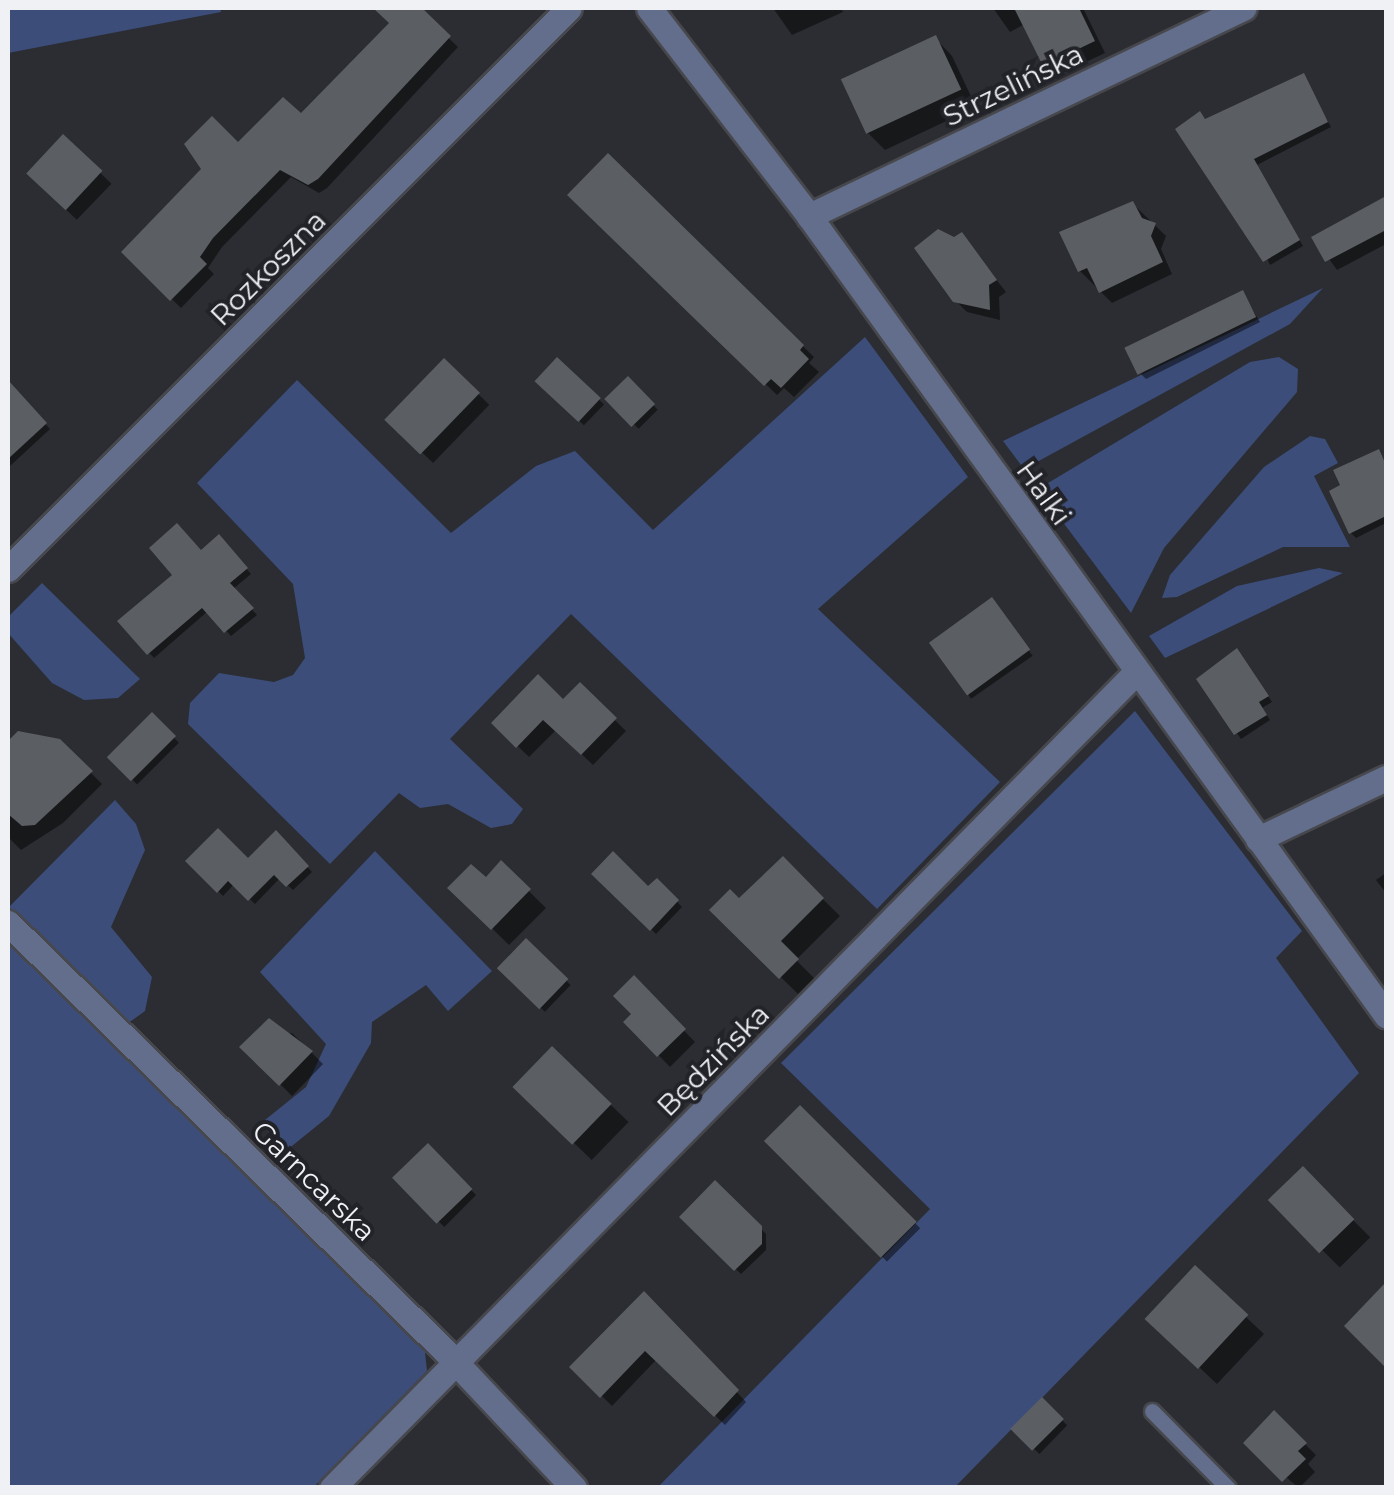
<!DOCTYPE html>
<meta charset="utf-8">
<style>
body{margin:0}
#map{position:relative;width:1394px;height:1495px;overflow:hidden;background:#2b2d32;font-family:Montserrat,sans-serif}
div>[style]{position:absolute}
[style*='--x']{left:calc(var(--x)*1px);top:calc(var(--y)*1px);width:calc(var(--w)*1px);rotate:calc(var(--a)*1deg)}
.green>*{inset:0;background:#3c4d79}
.shadow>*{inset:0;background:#0007;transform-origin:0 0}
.building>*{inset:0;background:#5b5e63;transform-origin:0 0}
.roads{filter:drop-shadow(2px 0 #47484d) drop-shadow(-2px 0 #47484d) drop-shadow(0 2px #47484d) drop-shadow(0 -2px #47484d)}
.service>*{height:15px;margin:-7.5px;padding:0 7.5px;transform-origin:7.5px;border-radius:7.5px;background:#626e8c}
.minor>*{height:25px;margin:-12.5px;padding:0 12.5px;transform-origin:12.5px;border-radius:12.5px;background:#626e8c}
span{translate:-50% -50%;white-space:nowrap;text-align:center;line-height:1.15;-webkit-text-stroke:8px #212328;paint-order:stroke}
.street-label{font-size:28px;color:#f0f1f5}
.frame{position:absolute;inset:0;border:10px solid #f0f1f5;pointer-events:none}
</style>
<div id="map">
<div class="green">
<div style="clip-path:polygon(8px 8px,220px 8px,221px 12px,8px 53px)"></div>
<div style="clip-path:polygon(1323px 288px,1290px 324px,1024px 469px,1003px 441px)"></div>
<div style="clip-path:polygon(865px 337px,968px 477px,818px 609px,1000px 782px,877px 909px,571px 614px,450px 739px,523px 809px,512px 824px,491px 828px,448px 804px,420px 808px,399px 793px,330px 864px,188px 724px,190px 703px,219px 673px,274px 682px,293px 675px,305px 658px,293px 584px,197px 483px,297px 380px,451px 533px,536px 466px,575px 451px,653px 530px)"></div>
<div style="clip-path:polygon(1279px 357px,1298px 369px,1297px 392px,1164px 548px,1131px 613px,1038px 489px,1250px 362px)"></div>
<div style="clip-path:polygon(1310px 436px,1325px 439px,1338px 463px,1314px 476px,1350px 547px,1283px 547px,1177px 597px,1162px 598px,1170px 575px,1264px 467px)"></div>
<div style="clip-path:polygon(1319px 568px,1343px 573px,1165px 658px,1149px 636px,1237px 586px)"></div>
<div style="clip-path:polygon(42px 583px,140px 679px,118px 698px,84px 700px,52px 683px,8px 633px,8px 617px)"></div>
<div style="clip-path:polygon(1135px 711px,1302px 931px,1276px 958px,1359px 1073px,955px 1487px,657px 1488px,930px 1209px,781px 1063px)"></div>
<div style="clip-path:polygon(115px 800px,136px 824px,145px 850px,111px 927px,152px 977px,145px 1011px,127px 1024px,9px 907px)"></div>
<div style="clip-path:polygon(375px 851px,492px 971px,448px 1011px,426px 985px,372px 1022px,371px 1043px,329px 1116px,287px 1150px,260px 1124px,306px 1087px,326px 1044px,260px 972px)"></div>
<div style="clip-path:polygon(8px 944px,176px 1101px,425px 1352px,427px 1371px,314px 1487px,8px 1487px)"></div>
</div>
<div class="shadow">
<div style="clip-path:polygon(379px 8px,417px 8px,458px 47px,327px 188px,319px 193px,291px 177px,222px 247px,208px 268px,214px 274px,181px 308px,124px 252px,238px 146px,301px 116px,393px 24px)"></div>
<div style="clip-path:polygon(773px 8px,841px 8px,843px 12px,792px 35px)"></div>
<div style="clip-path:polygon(993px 8px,1083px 8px,1105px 53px,1056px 76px,1025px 24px,1010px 32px)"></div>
<div style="clip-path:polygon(935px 38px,952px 56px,976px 107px,885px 150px,868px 133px)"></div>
<div style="clip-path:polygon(1303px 76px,1331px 127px,1257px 165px,1303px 246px,1270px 265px,1206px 122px)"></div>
<div style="left:64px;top:138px;width:66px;height:50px;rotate:44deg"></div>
<div style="clip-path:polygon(608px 157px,814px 357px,809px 363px,819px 372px,794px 397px,784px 388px,777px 395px,571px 195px)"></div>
<div style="clip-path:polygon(1386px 199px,1386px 244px,1337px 270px,1314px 238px)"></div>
<div style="clip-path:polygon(1133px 204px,1166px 236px,1161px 249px,1172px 274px,1112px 303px,1080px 271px)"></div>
<div style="clip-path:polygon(961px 235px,1006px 292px,999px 297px,1000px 320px,967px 312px,955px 300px,954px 240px)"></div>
<div style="clip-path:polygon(1242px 293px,1260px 322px,1146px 379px,1141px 374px)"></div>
<div style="left:558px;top:360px;width:64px;height:29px;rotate:44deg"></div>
<div style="left:444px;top:361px;width:63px;height:81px;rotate:44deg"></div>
<div style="left:628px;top:380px;width:42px;height:27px;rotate:45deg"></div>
<div style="clip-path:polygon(8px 384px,50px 429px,10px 466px,8px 463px)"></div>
<div style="clip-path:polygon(1378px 452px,1386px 463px,1386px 523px,1356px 538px,1351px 533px)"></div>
<div style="clip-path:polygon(219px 538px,251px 574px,233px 589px,257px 615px,231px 636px,208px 611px,154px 658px,121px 621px)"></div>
<div style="left:997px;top:605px;width:62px;height:75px;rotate:55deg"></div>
<div style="clip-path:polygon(1242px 656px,1272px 702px,1262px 708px,1270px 720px,1241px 739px,1200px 680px)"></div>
<div style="clip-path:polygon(580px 686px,626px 731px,593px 765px,556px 730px,529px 757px,494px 723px,563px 702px)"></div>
<div style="left:152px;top:716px;width:38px;height:59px;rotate:45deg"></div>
<div style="clip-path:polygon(19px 734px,59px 741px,102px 784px,63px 823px,21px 850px,8px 837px,8px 745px)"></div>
<div style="clip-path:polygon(276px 834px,312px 872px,293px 890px,280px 878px,255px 904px,234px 884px,223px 896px,188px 861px,248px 861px)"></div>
<div style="clip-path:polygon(783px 860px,840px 916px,796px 960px,814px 978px,798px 994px,713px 910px,739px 902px)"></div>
<div style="clip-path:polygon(501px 864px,546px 908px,509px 945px,451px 888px,486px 881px)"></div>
<div style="clip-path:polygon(1386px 873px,1386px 893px,1376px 880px)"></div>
<div style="clip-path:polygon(595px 874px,648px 889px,657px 881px,682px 907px,656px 934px)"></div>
<div style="left:526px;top:942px;width:62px;height:37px;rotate:44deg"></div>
<div style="clip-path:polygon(634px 979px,695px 1042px,670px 1067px,626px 1022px,635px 1014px)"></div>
<div style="clip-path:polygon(292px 1033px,323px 1064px,292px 1096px,243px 1047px)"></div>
<div style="left:553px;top:1049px;width:105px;height:53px;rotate:44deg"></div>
<div style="left:800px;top:1108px;width:170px;height:47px;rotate:45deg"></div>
<div style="left:428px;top:1147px;width:68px;height:45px;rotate:45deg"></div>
<div style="left:1303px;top:1170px;width:95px;height:43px;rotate:45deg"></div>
<div style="clip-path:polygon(715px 1183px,766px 1234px,766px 1250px,741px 1274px,682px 1217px)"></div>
<div style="clip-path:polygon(1195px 1269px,1264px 1334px,1217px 1384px,1166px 1336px)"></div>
<div style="clip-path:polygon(644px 1294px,746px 1402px,725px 1425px,657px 1359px,612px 1406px,573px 1367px)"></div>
<div style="left:1042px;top:1401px;width:35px;height:40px;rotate:44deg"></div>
<div style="clip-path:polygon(1274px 1414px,1316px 1455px,1308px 1464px,1315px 1472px,1299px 1488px,1246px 1443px)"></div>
</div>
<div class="building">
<div style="clip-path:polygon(373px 8px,422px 8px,451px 36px,318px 179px,308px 185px,280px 170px,213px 238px,200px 257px,207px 264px,170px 301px,121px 252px,201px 169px,184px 144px,212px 116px,238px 142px,283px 97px,301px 113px,389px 23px)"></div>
<div style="clip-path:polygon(1014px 8px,1079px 8px,1095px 41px,1043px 66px)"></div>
<div style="left:936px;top:35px;width:60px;height:105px;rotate:65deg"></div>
<div style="clip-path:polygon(1304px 73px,1328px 122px,1254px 159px,1300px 240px,1263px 262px,1175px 129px,1200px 111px,1205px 119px)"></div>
<div style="left:63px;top:134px;width:54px;height:54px;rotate:43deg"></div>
<div style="clip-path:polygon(608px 153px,804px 345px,800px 350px,809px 359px,781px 388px,771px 379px,764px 386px,567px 195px)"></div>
<div style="clip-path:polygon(1386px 196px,1386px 230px,1325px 262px,1311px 237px)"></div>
<div style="clip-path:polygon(1133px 201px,1142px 218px,1156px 223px,1151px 236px,1163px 262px,1099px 293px,1087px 268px,1078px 272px,1059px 232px)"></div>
<div style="clip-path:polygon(938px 229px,954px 237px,962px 232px,997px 280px,989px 285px,990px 310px,953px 302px,914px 248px)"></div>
<div style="left:1243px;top:290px;width:30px;height:132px;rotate:64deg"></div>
<div style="left:557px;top:357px;width:60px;height:33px;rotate:43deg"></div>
<div style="left:444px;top:358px;width:50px;height:86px;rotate:44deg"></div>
<div style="left:628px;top:376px;width:39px;height:33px;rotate:46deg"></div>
<div style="clip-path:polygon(8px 380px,47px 423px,8px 459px)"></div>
<div style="clip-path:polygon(1379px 449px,1386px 465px,1386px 516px,1349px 534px,1329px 491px,1340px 485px,1333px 470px)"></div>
<div style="clip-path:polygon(177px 523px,201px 550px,219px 534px,248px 568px,230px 583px,254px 608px,224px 633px,202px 608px,147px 655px,117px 621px,172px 575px,149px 548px)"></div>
<div style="left:992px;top:597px;width:65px;height:78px;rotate:54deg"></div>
<div style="clip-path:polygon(1237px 648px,1269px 696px,1259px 702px,1267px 715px,1234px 735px,1196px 679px)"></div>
<div style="clip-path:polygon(538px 674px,563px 699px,580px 682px,617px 718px,581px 755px,543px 720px,516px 748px,491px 723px)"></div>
<div style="left:152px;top:712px;width:34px;height:64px;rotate:45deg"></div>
<div style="clip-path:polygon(18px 731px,60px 739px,93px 771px,35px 825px,22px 826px,8px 814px,8px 741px)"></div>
<div style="clip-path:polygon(218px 828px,248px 858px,276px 830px,309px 866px,286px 887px,274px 875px,248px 901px,228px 881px,217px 893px,185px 861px)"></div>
<div style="clip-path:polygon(613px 851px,648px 886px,657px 878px,679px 900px,650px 931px,591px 874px)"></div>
<div style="clip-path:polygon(783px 856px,824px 898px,781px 941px,799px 959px,779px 979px,709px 910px,730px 889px,739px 898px)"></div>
<div style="clip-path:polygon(501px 860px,531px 889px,491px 930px,447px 888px,471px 864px,486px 877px)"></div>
<div style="left:526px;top:938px;width:59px;height:42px;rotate:44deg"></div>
<div style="clip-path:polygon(634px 975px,686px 1029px,657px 1057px,623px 1022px,631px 1014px,613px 996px)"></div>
<div style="clip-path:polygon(269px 1018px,313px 1051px,279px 1086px,239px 1047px)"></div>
<div style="left:552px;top:1046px;width:83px;height:57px;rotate:44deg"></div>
<div style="left:800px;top:1105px;width:165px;height:51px;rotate:45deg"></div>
<div style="left:428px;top:1143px;width:64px;height:50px;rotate:46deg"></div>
<div style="left:1303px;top:1166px;width:74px;height:49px;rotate:46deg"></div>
<div style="clip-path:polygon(715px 1180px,762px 1226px,762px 1244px,734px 1271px,679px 1217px)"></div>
<div style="left:1195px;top:1265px;width:73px;height:74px;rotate:43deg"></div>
<div style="clip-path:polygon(1386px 1282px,1386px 1368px,1344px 1326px)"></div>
<div style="clip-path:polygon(644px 1291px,739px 1390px,714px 1417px,645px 1351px,600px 1398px,569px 1367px)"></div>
<div style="left:1042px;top:1397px;width:31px;height:45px;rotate:45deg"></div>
<div style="clip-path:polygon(1274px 1410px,1307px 1443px,1298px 1451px,1306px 1459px,1282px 1482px,1243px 1443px)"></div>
</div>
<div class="roads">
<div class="service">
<div style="--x:1152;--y:1411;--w:108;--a:45.4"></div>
</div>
<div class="minor">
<div style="--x:649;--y:8;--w:262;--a:52.4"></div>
<div style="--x:809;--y:216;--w:986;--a:54.16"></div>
<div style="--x:809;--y:216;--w:482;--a:-25.6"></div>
<div style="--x:8;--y:569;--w:793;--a:-45"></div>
<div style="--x:1258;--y:839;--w:142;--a:-25.5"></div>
<div style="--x:8;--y:923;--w:612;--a:44.4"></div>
<div style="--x:445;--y:1351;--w:188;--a:46.7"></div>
<div style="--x:332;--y:1488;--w:1144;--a:-45.42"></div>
</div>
</div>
<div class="street-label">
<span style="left:1013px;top:85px;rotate:-26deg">Strzelińska</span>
<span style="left:268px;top:268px;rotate:-45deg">Rozkoszna</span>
<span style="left:1044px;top:493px;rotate:54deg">Halki</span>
<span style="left:713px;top:1060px;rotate:-45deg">Będzińska</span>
<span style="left:314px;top:1181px;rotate:44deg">Garncarska</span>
</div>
<div class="frame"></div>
</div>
